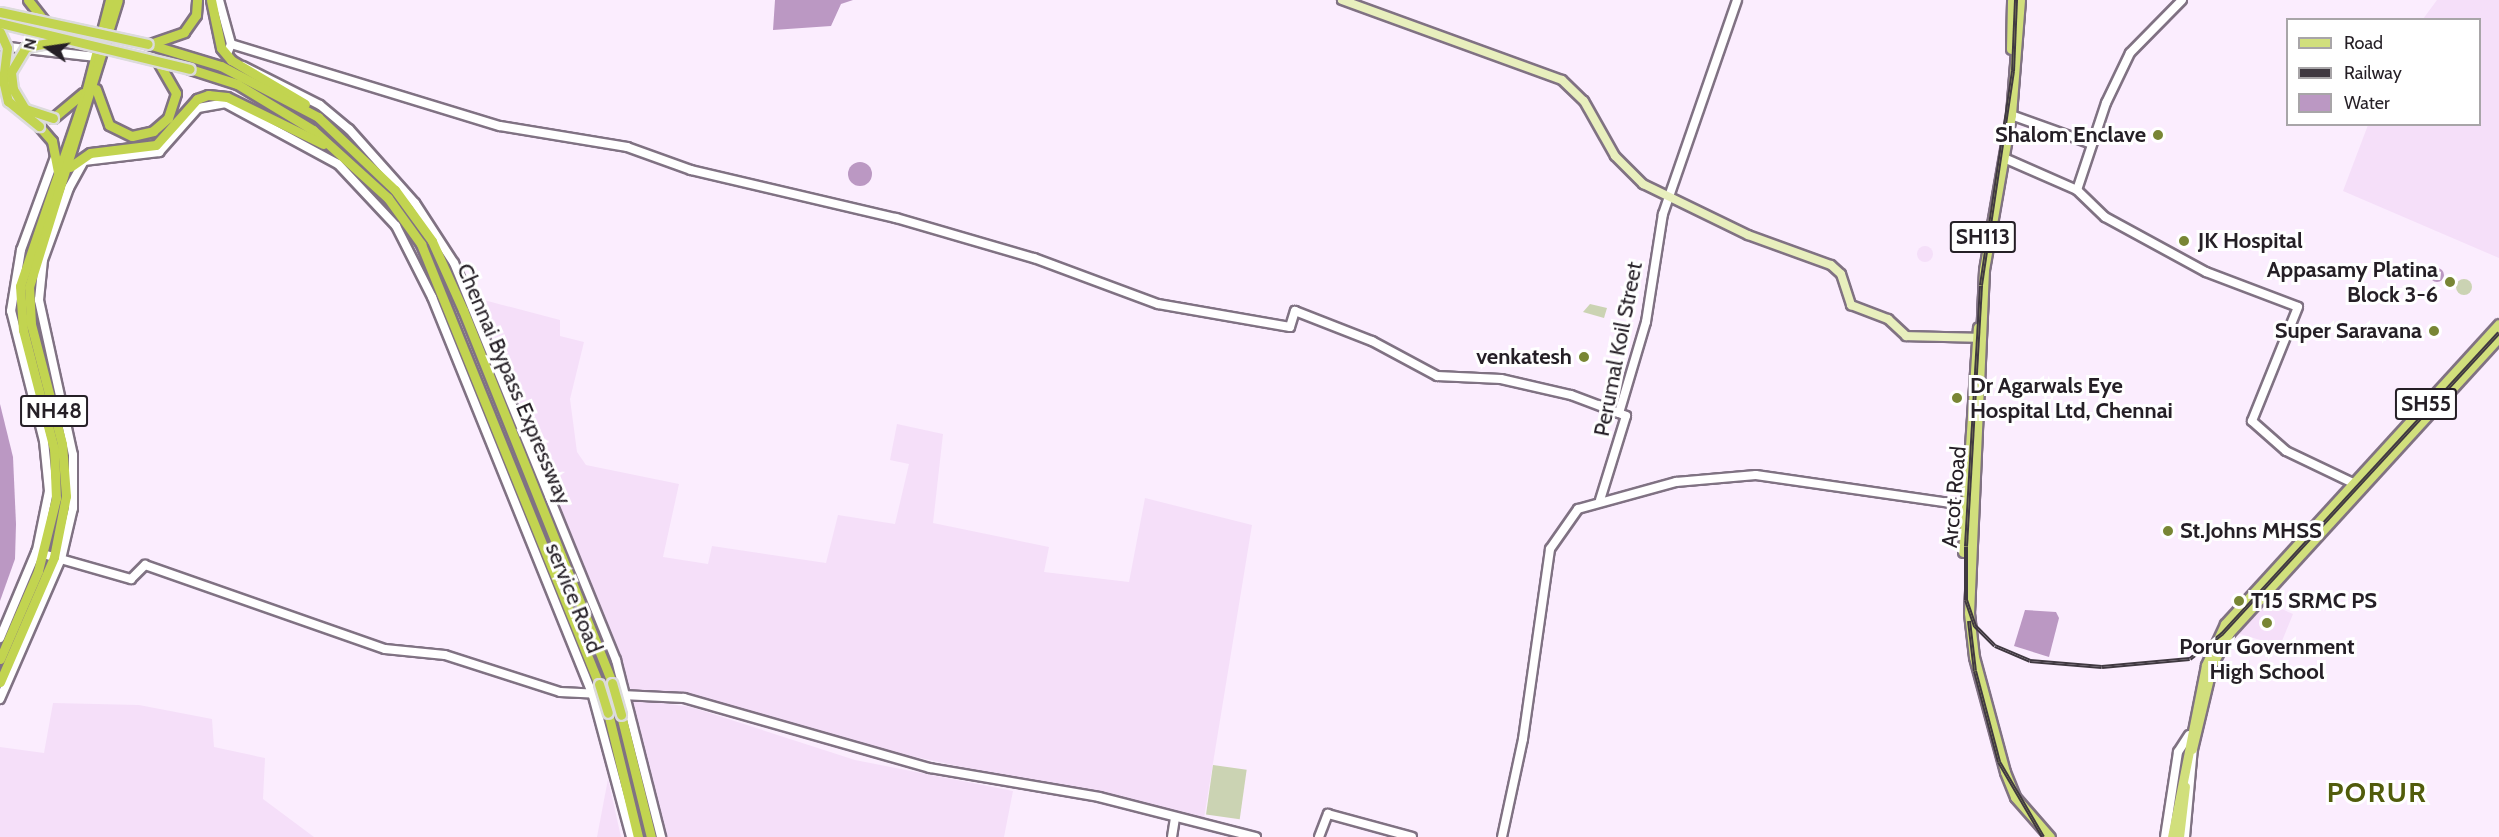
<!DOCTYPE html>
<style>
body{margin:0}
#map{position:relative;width:2499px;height:837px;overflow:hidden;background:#fbedfe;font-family:Cabin,sans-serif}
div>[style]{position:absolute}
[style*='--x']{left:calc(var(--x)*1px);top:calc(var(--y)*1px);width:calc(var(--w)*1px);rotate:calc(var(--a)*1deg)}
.built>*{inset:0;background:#f5dff9}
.round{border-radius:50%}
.green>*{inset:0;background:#cbd3b3;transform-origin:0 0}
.water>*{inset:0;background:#bb98c3}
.roads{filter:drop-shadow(2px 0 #807283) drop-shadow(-2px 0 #807283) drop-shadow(0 2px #807283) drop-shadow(0 -2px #807283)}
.tertiary>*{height:8px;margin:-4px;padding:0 4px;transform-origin:4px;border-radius:4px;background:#fff}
.secondary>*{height:8px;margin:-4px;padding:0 4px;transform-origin:4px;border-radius:4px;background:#e8efbd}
.primary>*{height:9px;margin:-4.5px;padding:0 4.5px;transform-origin:4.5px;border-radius:4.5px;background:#d1df7c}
.trunk>*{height:9px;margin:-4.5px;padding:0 4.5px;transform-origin:4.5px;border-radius:4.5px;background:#c2d450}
.rail>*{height:4px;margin-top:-2px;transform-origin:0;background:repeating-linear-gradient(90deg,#fff 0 4.5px,#403941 0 9px);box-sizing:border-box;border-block:2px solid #403941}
.bridges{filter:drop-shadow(2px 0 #dcdbdc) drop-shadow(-2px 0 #dcdbdc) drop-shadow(0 2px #dcdbdc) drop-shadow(0 -2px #dcdbdc)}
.trunk-bridge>*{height:9px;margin:-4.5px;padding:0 4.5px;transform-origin:4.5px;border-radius:4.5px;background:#c2d450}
.dots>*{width:16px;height:16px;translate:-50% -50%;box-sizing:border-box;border:3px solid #fff;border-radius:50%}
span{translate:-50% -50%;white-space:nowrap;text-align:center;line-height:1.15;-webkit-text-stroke:6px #fff;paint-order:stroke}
.shield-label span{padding:2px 4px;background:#fff;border:2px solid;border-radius:4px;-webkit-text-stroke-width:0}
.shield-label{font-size:21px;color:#251f26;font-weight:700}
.poi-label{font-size:22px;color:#251f26;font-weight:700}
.right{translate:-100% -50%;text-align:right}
.left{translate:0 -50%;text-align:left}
.street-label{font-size:22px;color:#251f26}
.district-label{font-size:28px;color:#515c0b;font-weight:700;letter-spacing:1.5px}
.legend{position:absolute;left:2286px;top:18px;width:195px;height:108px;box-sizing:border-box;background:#fff;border:2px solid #a8a5a8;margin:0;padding:8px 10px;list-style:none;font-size:18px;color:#251f26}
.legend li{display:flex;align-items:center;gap:12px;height:30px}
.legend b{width:30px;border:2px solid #a8a5a8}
.north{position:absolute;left:18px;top:18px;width:60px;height:60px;-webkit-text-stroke:4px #fff;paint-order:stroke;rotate:283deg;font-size:16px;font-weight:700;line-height:24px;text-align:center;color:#251f26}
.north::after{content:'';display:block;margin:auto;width:21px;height:27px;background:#251f26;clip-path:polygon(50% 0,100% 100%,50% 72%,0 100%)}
</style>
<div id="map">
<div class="built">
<div style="clip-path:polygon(2437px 0,2499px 0,2499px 258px,2343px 191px,2368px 125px,2480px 124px,2480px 20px,2423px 19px)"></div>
<div class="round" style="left:1917px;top:246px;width:16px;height:16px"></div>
<div style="clip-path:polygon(480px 299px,560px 320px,560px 336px,584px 342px,570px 399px,577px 452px,586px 465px,679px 484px,663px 557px,708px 564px,712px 546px,826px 563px,838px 515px,895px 524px,909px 464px,890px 460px,897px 424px,943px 434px,933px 523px,1049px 547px,1044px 572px,1129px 582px,1145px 498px,1252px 525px,1204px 818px,830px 739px,713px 701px,631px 690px)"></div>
<div style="clip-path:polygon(2263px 601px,2293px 614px,2280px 646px,2237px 633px)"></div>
<div style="clip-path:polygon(632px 699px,691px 707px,855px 760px,1013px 791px,1004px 837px,666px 837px)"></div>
<div style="clip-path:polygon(53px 703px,139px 705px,212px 719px,214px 747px,265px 758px,263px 799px,314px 837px,0 837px,0 747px,44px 753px)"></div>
<div style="clip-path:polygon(608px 779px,621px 837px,597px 837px)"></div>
</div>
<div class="green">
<div class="round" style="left:2456px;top:279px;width:16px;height:16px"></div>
<div style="clip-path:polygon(1590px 304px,1607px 308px,1604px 318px,1583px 312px)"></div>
<div style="left:1213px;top:765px;width:34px;height:50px;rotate:8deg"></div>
</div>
<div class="water">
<div style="clip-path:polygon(775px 0,853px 0,841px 4px,831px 26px,773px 30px)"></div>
<div class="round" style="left:848px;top:162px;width:24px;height:24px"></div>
<div class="round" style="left:2430px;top:268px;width:14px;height:14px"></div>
<div style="clip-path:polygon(0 404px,13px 457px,16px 524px,15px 559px,0 601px)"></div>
<div style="clip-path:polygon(2025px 610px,2056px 612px,2059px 618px,2049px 657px,2014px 646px)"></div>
</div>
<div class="roads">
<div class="tertiary">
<div style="--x:219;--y:0;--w:46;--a:74.7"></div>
<div style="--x:231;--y:44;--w:11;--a:112"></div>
<div style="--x:231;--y:44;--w:281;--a:17"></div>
<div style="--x:500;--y:126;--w:129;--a:9.4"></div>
<div style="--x:627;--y:147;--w:68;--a:19.8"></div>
<div style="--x:691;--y:170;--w:211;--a:13.2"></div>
<div style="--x:896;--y:218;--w:144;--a:16.2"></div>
<div style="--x:1034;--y:258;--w:132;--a:20.4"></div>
<div style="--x:1158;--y:304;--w:134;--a:9.9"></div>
<div style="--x:1290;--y:327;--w:17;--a:-73"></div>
<div style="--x:1295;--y:311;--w:83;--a:21.3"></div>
<div style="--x:1372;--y:341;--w:74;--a:28.3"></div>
<div style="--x:1437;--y:376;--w:64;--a:2.7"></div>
<div style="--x:1501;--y:379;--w:72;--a:12.9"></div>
<div style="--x:1571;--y:395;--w:51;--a:20.6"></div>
<div style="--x:0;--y:46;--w:97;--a:6.5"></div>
<div style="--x:243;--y:66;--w:86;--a:26.9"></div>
<div style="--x:320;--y:105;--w:38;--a:40"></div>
<div style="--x:349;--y:129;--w:99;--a:48.3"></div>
<div style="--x:415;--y:203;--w:72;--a:57"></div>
<div style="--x:454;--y:263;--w:429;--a:67.8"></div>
<div style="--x:616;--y:660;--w:183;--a:75.7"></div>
<div style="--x:2011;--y:115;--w:86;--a:19.7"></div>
<div style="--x:2004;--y:158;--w:80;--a:23.7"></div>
<div style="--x:2077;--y:190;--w:39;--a:44"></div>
<div style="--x:2105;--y:217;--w:115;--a:28.6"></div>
<div style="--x:2206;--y:272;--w:98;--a:20.8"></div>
<div style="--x:2298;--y:307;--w:123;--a:112"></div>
<div style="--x:2252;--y:421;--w:45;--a:41.4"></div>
<div style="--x:2286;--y:451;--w:74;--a:25.5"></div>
<div style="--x:2077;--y:190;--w:92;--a:-71.6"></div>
<div style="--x:2106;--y:103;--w:55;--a:-64.4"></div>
<div style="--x:2130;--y:53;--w:74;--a:-45.5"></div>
<div style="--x:1600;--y:500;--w:88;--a:-72.8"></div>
<div style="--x:1626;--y:416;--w:8;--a:-157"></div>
<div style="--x:1619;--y:413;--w:95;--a:-73.5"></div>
<div style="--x:1646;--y:322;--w:109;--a:-81.1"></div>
<div style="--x:1663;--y:214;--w:226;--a:-70.9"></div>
<div style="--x:36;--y:552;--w:99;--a:15.9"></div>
<div style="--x:131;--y:579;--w:20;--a:-45"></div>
<div style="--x:145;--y:565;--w:254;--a:19.3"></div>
<div style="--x:385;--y:649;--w:60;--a:5.7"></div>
<div style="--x:445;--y:655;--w:121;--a:17.8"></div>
<div style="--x:560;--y:692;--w:124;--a:2.8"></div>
<div style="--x:684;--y:698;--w:256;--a:15.9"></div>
<div style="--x:930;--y:768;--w:171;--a:9.7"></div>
<div style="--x:1099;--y:797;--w:162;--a:14.3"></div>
<div style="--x:0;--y:638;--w:95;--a:-67.2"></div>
<div style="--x:37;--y:550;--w:60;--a:-78.5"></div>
<div style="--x:49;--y:491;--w:50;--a:-95.7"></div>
<div style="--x:44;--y:441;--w:134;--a:-104.2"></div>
<div style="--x:11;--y:311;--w:62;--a:-80.7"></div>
<div style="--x:21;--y:250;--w:99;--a:-69.9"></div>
<div style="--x:0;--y:699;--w:153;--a:-66.5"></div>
<div style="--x:61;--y:559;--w:52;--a:-76.8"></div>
<div style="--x:73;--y:508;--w:53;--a:-90"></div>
<div style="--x:73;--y:455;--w:159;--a:-102.4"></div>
<div style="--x:39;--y:300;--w:40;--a:-84.3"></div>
<div style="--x:43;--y:260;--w:77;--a:-70.1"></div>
<div style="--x:69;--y:188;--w:31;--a:-61"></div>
<div style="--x:84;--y:161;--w:76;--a:-6.8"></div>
<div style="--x:159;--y:152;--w:59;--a:-48.4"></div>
<div style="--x:198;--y:108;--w:27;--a:-10"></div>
<div style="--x:225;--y:103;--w:128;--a:28.4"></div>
<div style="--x:338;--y:164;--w:85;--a:46.9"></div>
<div style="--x:396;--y:226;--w:80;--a:63.1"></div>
<div style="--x:432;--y:297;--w:430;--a:68"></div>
<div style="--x:593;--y:696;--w:146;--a:74.9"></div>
<div style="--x:1172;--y:837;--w:20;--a:-81"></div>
<div style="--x:1319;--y:837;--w:25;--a:-69"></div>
<div style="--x:1328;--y:814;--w:87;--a:15.3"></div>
<div style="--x:1502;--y:837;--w:100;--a:-77.9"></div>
<div style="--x:1523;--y:739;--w:192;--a:-81.9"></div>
<div style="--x:1550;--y:549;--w:49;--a:-55"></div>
<div style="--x:1578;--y:509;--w:102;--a:-15.4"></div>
<div style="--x:1676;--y:482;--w:80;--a:-5"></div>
<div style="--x:1756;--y:475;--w:211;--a:8.2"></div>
<div style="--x:2165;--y:837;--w:86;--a:-81.3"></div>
<div style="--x:2178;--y:752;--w:20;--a:-57"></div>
<div style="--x:2185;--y:837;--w:90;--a:-84.9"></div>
</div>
<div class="secondary">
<div style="--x:1342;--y:0;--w:234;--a:20"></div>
<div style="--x:1562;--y:80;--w:30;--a:44"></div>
<div style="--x:1584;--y:101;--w:63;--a:60.6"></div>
<div style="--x:1615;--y:156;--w:40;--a:45"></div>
<div style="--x:1643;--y:184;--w:117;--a:25.9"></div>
<div style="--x:1748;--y:235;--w:88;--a:19.9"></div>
<div style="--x:1831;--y:265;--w:13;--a:42"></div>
<div style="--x:1841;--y:274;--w:33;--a:72"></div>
<div style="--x:1851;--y:305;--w:40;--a:21"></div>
<div style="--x:1888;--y:319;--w:25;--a:43"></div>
<div style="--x:1906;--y:336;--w:76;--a:1.5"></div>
</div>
<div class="primary">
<div style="--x:2020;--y:0;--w:115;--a:94.5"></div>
<div style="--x:2011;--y:115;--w:157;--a:99.9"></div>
<div style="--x:1984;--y:270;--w:343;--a:92.5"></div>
<div style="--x:1969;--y:613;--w:44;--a:83.5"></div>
<div style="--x:1974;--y:657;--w:119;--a:74.9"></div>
<div style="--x:2005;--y:772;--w:27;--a:68"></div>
<div style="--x:2015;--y:797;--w:53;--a:48.8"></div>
<div style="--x:2011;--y:49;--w:49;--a:-88.8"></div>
<div style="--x:1963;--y:552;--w:225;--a:-86.2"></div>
<div style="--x:2192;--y:749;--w:86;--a:-76.6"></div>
<div style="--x:2212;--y:665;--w:36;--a:-62"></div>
<div style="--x:2229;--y:633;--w:401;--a:-47.6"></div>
<div style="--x:2172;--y:837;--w:175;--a:-78.8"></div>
<div style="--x:2206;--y:665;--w:45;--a:-65.1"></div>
<div style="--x:2225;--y:624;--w:406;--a:-47.6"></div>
<div style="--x:2179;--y:837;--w:51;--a:-83.3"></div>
</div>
<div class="trunk">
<div style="--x:28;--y:0;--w:28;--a:52"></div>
<div style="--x:211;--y:0;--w:49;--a:78.2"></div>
<div style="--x:221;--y:48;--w:16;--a:50"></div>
<div style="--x:231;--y:60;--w:86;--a:30.7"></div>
<div style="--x:148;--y:44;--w:76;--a:16.8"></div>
<div style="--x:221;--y:66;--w:110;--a:27.7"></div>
<div style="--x:318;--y:117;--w:106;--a:43.5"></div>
<div style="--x:395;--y:190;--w:63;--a:54"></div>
<div style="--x:432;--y:241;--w:76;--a:65.8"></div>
<div style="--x:463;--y:310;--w:402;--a:68.2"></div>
<div style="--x:150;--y:44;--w:36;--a:-19"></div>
<div style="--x:184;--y:32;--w:21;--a:-55"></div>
<div style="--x:196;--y:15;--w:15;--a:-86"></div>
<div style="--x:190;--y:69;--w:49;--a:17.7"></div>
<div style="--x:237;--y:84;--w:89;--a:31.2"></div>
<div style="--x:313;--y:130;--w:101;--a:42.2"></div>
<div style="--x:388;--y:198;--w:57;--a:54.3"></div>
<div style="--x:421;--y:244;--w:475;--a:68"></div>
<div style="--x:96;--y:89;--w:38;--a:70"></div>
<div style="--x:109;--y:125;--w:25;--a:26"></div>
<div style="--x:132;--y:136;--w:22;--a:-13"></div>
<div style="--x:153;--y:131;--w:20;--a:-41"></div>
<div style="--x:168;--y:118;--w:26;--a:-72"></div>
<div style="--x:176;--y:93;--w:38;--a:-120"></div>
<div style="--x:53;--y:118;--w:39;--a:-40"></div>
<div style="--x:39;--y:126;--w:20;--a:49"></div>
<div style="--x:52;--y:141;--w:31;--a:79"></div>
<div style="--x:70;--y:167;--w:24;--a:-35"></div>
<div style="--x:90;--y:153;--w:66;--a:-6.9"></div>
<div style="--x:156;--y:145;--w:62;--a:-48.3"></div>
<div style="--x:197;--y:99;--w:12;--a:-20"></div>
<div style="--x:208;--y:95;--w:19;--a:6"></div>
<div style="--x:227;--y:97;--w:107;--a:26.1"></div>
<div style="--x:0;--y:659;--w:96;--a:-66.6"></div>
<div style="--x:38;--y:571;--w:75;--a:-76.1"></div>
<div style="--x:56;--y:498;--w:49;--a:-92.3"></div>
<div style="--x:54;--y:449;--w:123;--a:-104.6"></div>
<div style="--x:23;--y:330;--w:44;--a:-93.9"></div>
<div style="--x:20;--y:286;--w:208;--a:-71.2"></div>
<div style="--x:87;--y:89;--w:92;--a:-75.5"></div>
<div style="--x:0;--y:682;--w:136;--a:-66.6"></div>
<div style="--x:54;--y:557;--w:62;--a:-78.9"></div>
<div style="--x:66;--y:496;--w:52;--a:-94.4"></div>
<div style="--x:62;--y:444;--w:124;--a:-104.5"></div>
<div style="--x:31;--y:324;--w:37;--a:-93"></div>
<div style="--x:29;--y:287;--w:300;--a:-72.8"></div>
<div style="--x:608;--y:713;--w:128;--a:76.4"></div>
<div style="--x:621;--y:715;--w:126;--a:76.2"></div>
</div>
</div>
<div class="rail">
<div style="--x:2016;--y:0;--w:71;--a:92.4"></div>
<div style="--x:2013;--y:71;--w:217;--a:98.5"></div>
<div style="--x:1981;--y:286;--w:261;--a:93.3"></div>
<div style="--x:1966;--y:547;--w:53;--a:90"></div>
<div style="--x:1966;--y:600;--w:28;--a:71"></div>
<div style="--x:1975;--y:626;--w:28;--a:45"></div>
<div style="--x:1995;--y:646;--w:38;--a:23"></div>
<div style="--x:2030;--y:661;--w:72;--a:4.8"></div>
<div style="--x:2102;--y:667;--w:88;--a:-5.2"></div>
<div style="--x:2190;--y:659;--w:41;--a:-38"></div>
<div style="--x:2222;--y:634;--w:409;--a:-47.4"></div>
<div style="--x:1969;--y:621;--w:50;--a:83.2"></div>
<div style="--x:1975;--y:671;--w:94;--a:75.2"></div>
<div style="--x:1999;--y:762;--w:87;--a:59.6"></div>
</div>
<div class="bridges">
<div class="trunk-bridge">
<div style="--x:0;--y:12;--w:151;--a:12.2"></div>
<div style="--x:0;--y:23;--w:195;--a:13.6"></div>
<div style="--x:0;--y:32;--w:17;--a:66"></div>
<div style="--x:7;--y:48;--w:32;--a:97"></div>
<div style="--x:3;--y:80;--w:22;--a:77"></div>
<div style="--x:8;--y:101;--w:40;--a:39"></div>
<div style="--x:53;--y:118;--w:29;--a:-162"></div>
<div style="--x:25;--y:109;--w:23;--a:-121"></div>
<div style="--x:13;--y:89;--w:17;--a:-97"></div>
<div style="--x:11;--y:72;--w:29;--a:-59"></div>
<div style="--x:26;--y:47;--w:35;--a:-10"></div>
<div style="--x:612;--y:683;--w:33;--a:74"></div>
<div style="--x:599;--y:684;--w:30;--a:73"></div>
</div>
</div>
<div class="dots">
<div style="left:2158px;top:135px;background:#788634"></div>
<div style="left:2184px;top:241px;background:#788634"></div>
<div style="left:2450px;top:282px;background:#788634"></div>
<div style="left:2434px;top:331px;background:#788634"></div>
<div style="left:1584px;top:357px;background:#788634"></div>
<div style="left:1957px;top:398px;background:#788634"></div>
<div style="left:2168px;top:531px;background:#788634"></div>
<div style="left:2239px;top:601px;background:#788634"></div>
<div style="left:2267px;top:623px;background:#788634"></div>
</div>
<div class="shield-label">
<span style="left:1983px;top:237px">SH113</span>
<span style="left:2426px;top:404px">SH55</span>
<span style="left:54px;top:411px">NH48</span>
</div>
<div class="poi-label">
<span class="right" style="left:2146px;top:135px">Shalom Enclave</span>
<span class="left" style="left:2198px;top:241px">JK Hospital</span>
<span class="right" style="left:2438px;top:282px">Appasamy Platina<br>Block 3-6</span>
<span class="right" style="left:2422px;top:331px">Super Saravana</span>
<span class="right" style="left:1572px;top:357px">venkatesh</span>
<span class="left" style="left:1970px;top:398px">Dr Agarwals Eye<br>Hospital Ltd, Chennai</span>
<span class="left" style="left:2180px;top:531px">St.Johns MHSS</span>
<span class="left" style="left:2251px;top:601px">T15 SRMC PS</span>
<span style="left:2267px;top:659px">Porur Government<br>High School</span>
</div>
<div class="street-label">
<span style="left:1618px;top:349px;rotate:-79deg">Perumal Koil Street</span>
<span style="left:514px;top:384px;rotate:67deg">Chennai Bypass Expressway</span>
<span style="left:1954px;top:497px;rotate:-85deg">Arcot Road</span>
<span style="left:574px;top:598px;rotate:68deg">service Road</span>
</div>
<div class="district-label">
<span style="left:2377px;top:792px">PORUR</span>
</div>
<ul class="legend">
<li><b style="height:8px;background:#d1df7c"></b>Road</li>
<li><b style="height:8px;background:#403941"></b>Railway</li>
<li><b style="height:16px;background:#bb98c3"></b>Water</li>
</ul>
<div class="north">N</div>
</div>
